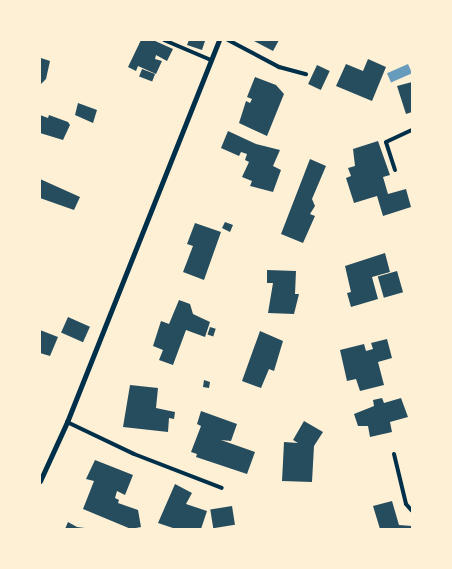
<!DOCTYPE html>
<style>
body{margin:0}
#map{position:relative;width:452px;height:569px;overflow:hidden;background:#fdf0d5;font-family:Lato,sans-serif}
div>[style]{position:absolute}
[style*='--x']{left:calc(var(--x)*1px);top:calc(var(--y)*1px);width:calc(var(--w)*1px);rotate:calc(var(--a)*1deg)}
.water>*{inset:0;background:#669bbc;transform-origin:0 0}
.building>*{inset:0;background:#264d5e;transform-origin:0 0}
.service>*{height:4px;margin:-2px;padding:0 2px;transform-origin:2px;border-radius:2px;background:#003049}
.minor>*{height:5px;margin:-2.5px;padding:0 2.5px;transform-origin:2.5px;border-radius:2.5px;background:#003049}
span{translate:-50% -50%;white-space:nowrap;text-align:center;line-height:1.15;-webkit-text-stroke:4.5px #fdf0d5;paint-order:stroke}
.frame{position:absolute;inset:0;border:41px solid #fdf0d5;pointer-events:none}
</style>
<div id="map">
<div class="water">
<div style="left:408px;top:64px;width:10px;height:23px;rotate:66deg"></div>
</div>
<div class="building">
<div style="clip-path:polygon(141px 40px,153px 40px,173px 49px,167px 61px,156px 55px,155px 59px,162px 61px,156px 74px,138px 66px,136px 71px,128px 67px)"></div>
<div style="clip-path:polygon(189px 40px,204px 40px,205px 41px,202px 50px,187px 45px)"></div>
<div style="clip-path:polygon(252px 40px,279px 40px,273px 51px)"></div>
<div style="clip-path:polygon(41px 58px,50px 61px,46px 79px,40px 85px)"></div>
<div style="clip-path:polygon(368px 59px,386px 67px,372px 101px,336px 86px,346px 64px,363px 71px)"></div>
<div style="left:317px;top:65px;width:14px;height:21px;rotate:25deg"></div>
<div style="left:142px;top:69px;width:14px;height:8px;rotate:21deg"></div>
<div style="clip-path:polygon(255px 77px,276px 85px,284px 94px,267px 136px,239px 123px,246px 101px,250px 103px,252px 99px,247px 97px)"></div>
<div style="clip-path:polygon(412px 82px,412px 112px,406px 114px,397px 86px)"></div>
<div style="clip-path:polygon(78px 103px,97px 110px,93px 123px,75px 115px)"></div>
<div style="clip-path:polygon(40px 115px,48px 118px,49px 115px,68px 122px,70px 125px,63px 140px,40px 133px)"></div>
<div style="clip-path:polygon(228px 131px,256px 144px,280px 150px,273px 166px,281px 170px,273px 192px,250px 186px,252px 181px,242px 177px,249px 162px,245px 160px,247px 154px,241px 152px,239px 156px,221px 148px)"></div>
<div style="clip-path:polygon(378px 141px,390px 175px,383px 177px,388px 194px,406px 189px,411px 207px,383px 216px,377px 196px,354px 203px,346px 178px,351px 176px,348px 168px,355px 166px,353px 149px)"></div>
<div style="clip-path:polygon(310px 159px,326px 166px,312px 199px,315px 206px,310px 214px,315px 216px,303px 243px,281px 234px)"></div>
<div style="clip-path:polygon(40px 179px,80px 197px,74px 210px,40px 198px)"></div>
<div style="clip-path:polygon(225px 222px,233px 225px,230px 232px,222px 228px)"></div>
<div style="clip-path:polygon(195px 223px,221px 232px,204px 280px,183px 272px,193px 246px,187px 244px)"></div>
<div style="clip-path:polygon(385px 253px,390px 272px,372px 277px,378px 299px,351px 307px,347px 293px,351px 292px,345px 266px)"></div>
<div style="clip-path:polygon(267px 270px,296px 271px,295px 294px,299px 294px,294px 314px,268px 313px,273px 283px,267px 283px)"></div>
<div style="left:397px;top:271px;width:22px;height:20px;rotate:74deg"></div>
<div style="clip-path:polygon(179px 300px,190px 304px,193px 314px,210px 322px,205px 337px,186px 330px,173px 365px,159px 360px,163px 350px,153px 346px,161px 321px,169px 324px)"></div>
<div style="left:68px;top:317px;width:24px;height:17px;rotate:24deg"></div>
<div style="left:210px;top:327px;width:6px;height:8px;rotate:18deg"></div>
<div style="clip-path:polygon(40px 330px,58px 337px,50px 356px,40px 353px)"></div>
<div style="clip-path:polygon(260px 331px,283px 341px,274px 371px,269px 369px,261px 388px,242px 381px)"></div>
<div style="clip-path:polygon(387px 339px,392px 358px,378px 362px,384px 385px,360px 391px,356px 379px,347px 381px,340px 350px,364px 344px,366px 351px,373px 349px,371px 343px)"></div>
<div style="clip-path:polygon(204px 380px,210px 382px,209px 388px,203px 387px)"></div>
<div style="clip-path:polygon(130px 385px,158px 388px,156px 408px,175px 412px,174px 419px,169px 418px,168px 432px,123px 427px)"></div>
<div style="clip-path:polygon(382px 398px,384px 403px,401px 398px,408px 417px,390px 422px,392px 432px,370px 437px,368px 426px,358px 426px,354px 414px,374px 406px,373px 400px)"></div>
<div style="clip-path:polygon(201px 411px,237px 424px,231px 441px,221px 440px,255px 452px,247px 474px,196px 457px,197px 454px,191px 452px,201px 426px,197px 424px)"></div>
<div style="clip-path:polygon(304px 421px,323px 432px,314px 446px,312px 482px,282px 481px,284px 442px,298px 443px,293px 440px)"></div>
<div style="clip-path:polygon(95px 460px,133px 475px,125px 495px,117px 491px,115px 498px,119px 500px,118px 503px,138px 510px,141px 527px,131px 529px,83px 509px,94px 481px,86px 479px)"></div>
<div style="clip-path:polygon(175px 484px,192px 493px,186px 504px,207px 511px,201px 529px,176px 529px,158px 523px)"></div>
<div style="clip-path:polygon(392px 501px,399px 525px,412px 526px,412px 529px,380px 529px,373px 506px)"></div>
<div style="left:232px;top:506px;width:19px;height:22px;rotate:81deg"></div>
<div style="clip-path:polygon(68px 522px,77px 527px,85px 528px,65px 529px)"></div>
</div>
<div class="service">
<div style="--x:164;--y:40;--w:51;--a:23.1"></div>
<div style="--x:228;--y:40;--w:58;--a:27.9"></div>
<div style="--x:279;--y:67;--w:28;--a:15"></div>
<div style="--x:395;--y:170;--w:29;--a:-108"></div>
<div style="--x:386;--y:142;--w:29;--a:-25"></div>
<div style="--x:67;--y:422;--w:74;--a:25.5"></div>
<div style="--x:134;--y:454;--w:94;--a:21.1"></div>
<div style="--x:394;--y:454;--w:51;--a:76.5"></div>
<div style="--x:406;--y:504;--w:9;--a:49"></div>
</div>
<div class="minor">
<div style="--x:40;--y:481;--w:65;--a:-65.4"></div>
<div style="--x:67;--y:422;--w:411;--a:-68.3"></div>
</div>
<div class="frame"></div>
</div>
